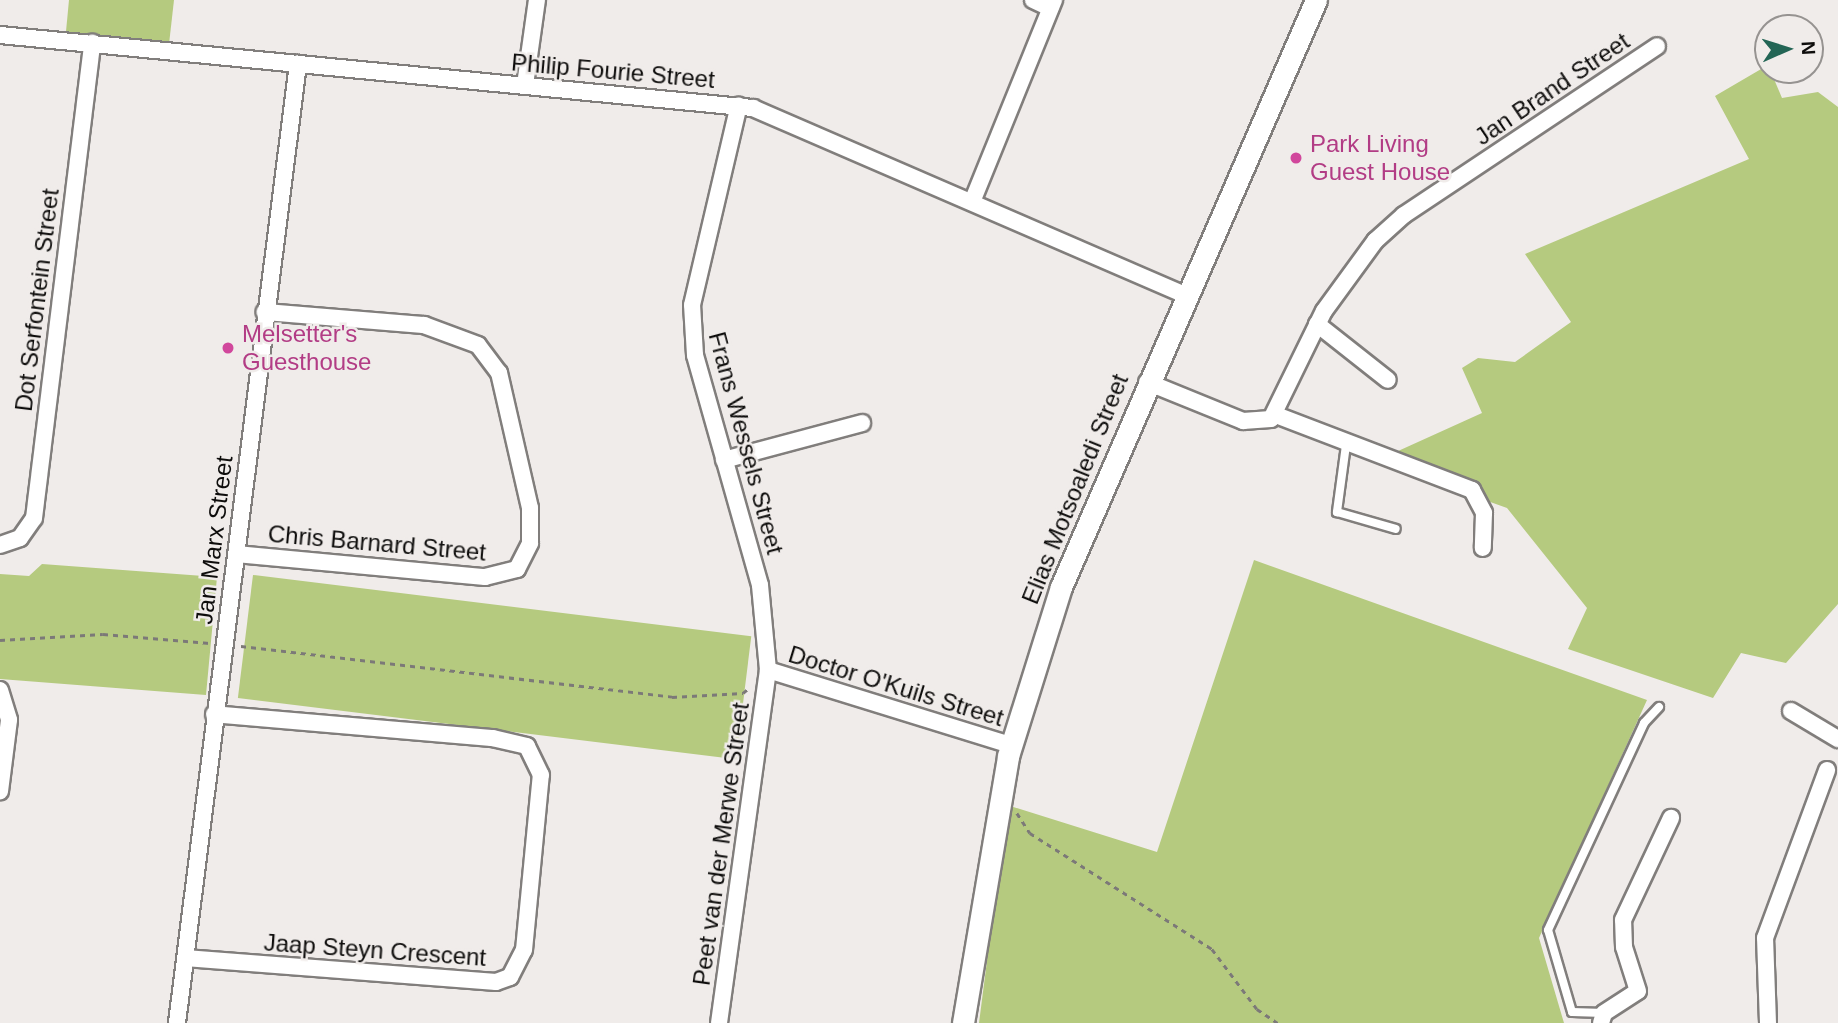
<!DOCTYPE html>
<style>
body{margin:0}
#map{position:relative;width:1838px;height:1023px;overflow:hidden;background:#f0ecea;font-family:Arial,sans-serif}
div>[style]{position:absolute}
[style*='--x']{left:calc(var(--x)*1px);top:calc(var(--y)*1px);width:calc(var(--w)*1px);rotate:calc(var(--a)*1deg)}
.green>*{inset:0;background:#b5ca7f;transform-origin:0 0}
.path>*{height:2.5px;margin-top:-1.25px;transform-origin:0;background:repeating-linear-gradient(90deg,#7c7978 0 5px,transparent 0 10px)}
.roads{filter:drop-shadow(2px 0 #817e7c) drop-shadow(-2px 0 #817e7c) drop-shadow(0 2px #817e7c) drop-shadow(0 -2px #817e7c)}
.lane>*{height:8px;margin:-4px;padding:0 4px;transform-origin:4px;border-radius:4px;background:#fff}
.street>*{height:16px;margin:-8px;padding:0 8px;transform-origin:8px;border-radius:8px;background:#fff}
.secondary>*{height:21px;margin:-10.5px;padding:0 10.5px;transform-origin:10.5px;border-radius:10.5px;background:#fff}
.dots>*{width:19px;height:19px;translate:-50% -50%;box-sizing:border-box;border:4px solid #f0ecea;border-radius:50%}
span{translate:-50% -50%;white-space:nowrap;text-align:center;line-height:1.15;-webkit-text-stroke:5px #f0ecea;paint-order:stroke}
.street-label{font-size:24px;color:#0e0d0c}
.hotel-label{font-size:24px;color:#b23c85}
.left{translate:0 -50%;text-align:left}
.north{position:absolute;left:1754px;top:14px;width:70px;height:70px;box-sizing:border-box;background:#f0ecea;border:2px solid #969391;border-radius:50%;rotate:87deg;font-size:19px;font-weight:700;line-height:28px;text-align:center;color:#0e0d0c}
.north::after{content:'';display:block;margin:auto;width:24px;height:32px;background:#236555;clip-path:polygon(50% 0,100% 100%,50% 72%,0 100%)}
</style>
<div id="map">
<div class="green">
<div style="clip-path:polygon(69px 0,174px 0,168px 53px,65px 42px)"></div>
<div style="clip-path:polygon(1768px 65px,1782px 98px,1818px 92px,1838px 107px,1838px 604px,1786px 663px,1741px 653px,1713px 698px,1568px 649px,1587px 608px,1507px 508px,1376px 461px,1482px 413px,1462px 368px,1478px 358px,1515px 362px,1571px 322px,1525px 254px,1749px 159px,1715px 96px)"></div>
<div style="clip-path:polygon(1254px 560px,1647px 700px,1539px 938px,1564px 1023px,979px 1023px,1007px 805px,1157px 852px)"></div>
<div style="clip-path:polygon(42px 564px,217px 577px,206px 695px,0 679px,0 574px,29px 576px)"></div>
<div style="left:253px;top:575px;width:502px;height:124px;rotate:7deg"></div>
</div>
<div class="path">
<div style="--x:0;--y:640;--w:103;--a:-3.3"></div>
<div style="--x:103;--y:634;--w:107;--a:4.8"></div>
<div style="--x:241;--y:646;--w:434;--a:6.7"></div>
<div style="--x:672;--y:697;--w:71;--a:-3.2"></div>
<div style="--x:743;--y:693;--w:9;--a:-41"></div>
<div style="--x:1017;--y:813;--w:24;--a:57"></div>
<div style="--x:1030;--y:833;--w:216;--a:32.5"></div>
<div style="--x:1212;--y:949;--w:75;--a:53.1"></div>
<div style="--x:1257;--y:1009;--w:25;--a:34"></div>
</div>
<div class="roads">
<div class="lane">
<div style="--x:1346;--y:445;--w:68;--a:97.7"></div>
<div style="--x:1337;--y:512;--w:61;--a:16.1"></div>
<div style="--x:1604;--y:1013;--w:32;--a:-178"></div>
<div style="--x:1572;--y:1012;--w:85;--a:-106.3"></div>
<div style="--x:1548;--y:930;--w:228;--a:-65.1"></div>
<div style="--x:1644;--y:723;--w:22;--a:-47"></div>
</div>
<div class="street">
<div style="--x:1033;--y:0;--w:19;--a:25"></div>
<div style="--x:0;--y:35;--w:757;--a:5.54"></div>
<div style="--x:753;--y:108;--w:471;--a:23.4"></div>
<div style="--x:525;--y:85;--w:86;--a:-82"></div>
<div style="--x:972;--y:202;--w:218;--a:-67.9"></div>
<div style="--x:1317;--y:324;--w:90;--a:38.3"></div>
<div style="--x:1147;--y:382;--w:104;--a:22.1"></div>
<div style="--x:1243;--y:421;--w:28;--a:-4"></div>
<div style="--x:1271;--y:419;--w:120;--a:-63.9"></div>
<div style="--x:1324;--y:311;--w:87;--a:-53.9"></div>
<div style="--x:1375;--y:241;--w:39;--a:-42"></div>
<div style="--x:1404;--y:215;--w:304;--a:-33.7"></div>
<div style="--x:1276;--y:415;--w:210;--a:20.9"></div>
<div style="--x:1472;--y:490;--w:26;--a:62"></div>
<div style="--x:1484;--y:513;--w:35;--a:92"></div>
<div style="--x:724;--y:460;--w:143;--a:-15"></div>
<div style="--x:0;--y:545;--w:21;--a:-19"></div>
<div style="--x:20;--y:538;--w:24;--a:-55"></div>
<div style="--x:34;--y:518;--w:479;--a:-83"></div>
<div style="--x:236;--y:554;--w:250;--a:5.3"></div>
<div style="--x:485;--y:577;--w:33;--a:-14"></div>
<div style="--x:517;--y:569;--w:29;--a:-63"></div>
<div style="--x:530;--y:543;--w:35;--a:-90"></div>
<div style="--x:530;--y:508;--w:139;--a:-102.9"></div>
<div style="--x:499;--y:373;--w:35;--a:-127"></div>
<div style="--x:478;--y:345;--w:58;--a:-159.7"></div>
<div style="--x:424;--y:325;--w:160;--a:-175.3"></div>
<div style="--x:768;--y:670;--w:253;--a:17.2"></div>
<div style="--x:0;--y:690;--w:31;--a:73"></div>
<div style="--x:9;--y:720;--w:72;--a:97.2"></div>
<div style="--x:1791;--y:711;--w:55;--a:30.8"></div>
<div style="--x:185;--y:958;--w:312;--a:4.4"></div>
<div style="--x:496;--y:982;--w:15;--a:-20"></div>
<div style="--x:510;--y:977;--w:30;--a:-63"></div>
<div style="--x:524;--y:950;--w:176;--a:-84.5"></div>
<div style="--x:541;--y:775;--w:32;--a:-116"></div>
<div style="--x:527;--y:746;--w:36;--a:-167"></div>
<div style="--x:492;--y:738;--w:279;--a:-175.1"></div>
<div style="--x:177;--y:1023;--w:967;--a:-82.81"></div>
<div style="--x:719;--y:1023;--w:356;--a:-82.1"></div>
<div style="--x:768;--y:670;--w:85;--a:-95.4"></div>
<div style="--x:760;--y:585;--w:239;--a:-105.8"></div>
<div style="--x:695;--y:355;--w:50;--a:-93.4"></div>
<div style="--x:692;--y:305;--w:205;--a:-76.8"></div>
<div style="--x:1601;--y:1023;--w:10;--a:-73"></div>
<div style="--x:1604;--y:1013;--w:40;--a:-32.9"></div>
<div style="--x:1638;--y:991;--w:46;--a:-107.7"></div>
<div style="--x:1624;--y:947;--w:27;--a:-92"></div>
<div style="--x:1623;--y:920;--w:113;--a:-64.8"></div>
<div style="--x:1768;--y:1023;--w:85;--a:-92"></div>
<div style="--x:1765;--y:938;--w:179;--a:-69.7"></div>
</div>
<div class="secondary">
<div style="--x:963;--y:1023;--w:271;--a:-80.4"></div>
<div style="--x:1008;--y:756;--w:177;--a:-72.6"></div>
<div style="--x:1061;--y:587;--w:640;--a:-66.52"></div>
</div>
</div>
<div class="dots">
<div style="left:1296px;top:158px;background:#d1479c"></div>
<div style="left:228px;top:348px;background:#d1479c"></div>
</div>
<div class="street-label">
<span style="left:613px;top:71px;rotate:5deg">Philip Fourie Street</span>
<span style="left:1552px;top:89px;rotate:-34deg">Jan Brand Street</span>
<span style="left:37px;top:300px;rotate:-83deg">Dot Serfontein Street</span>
<span style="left:746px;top:443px;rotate:75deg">Frans Wessels Street</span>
<span style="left:1075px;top:489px;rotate:-68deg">Elias Motsoaledi Street</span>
<span style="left:214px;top:540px;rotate:-83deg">Jan Marx Street</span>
<span style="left:377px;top:543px;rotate:5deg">Chris Barnard Street</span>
<span style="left:896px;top:686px;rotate:17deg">Doctor O'Kuils Street</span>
<span style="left:721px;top:844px;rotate:-82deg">Peet van der Merwe Street</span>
<span style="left:375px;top:950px;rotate:4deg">Jaap Steyn Crescent</span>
</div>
<div class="hotel-label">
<span class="left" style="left:1310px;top:158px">Park Living<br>Guest House</span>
<span class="left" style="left:242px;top:348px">Melsetter's<br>Guesthouse</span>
</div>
<div class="north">N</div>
</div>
